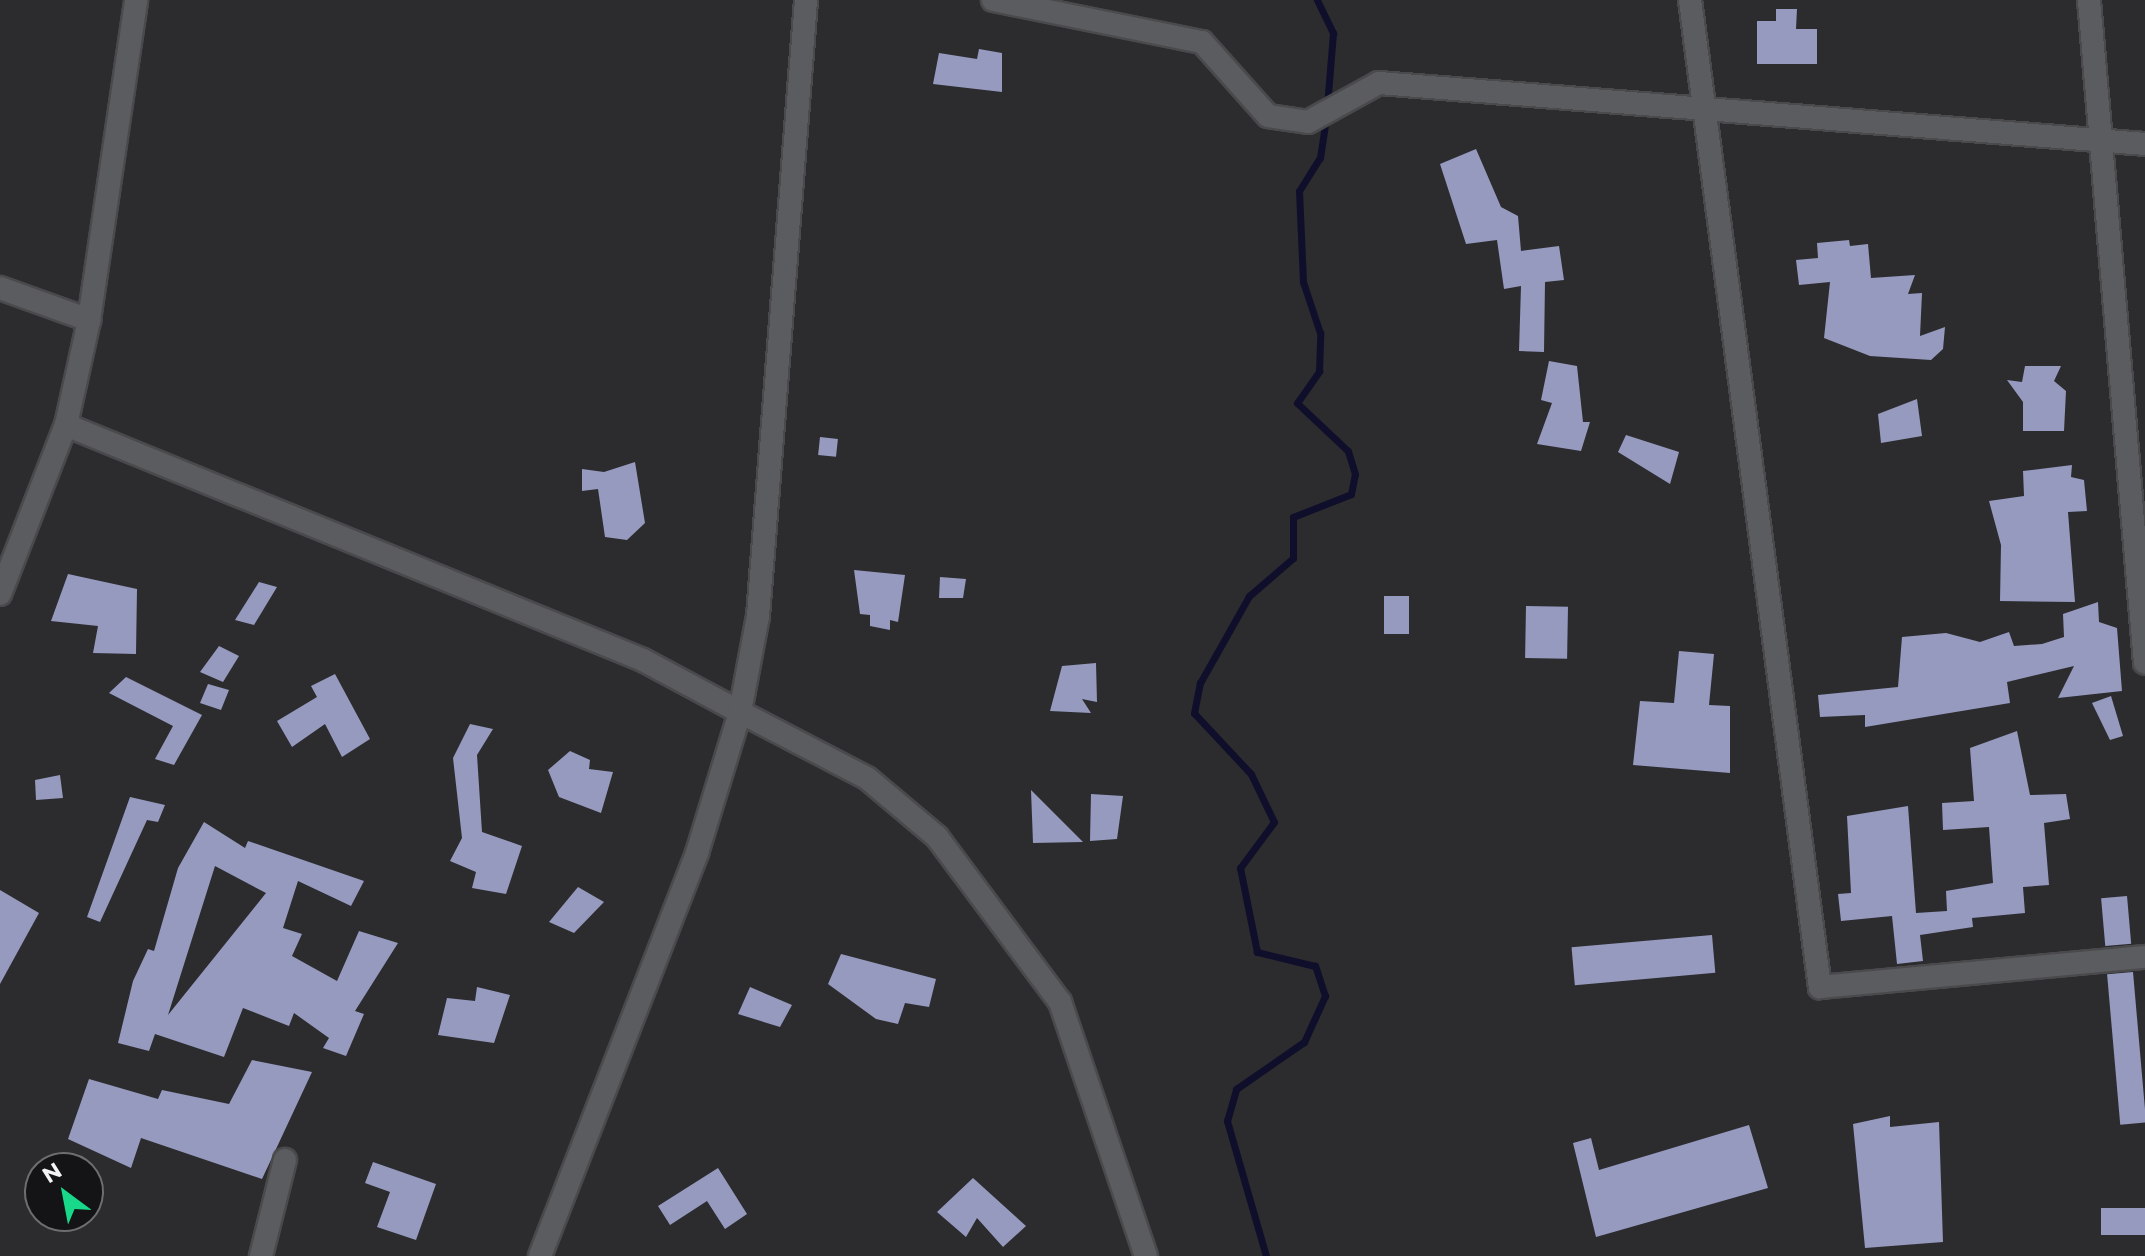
<!DOCTYPE html>
<style>
body{margin:0}
#map{position:relative;width:2145px;height:1256px;overflow:hidden;background:#2c2c2f;font-family:Montserrat,sans-serif}
div>[style]{position:absolute}
[style*='--x']{left:calc(var(--x)*1px);top:calc(var(--y)*1px);width:calc(var(--w)*1px);rotate:calc(var(--a)*1deg)}
.stream>*{height:7px;margin:-3.5px;padding:0 3.5px;transform-origin:3.5px;border-radius:3.5px;background:#0f0f2b}
.building>*{inset:0;background:#969abf;transform-origin:0 0}
.roads{filter:drop-shadow(2px 0 #4a4a4d) drop-shadow(-2px 0 #4a4a4d) drop-shadow(0 2px #4a4a4d) drop-shadow(0 -2px #4a4a4d)}
.minor>*{height:22px;margin:-11px;padding:0 11px;transform-origin:11px;border-radius:11px;background:#5b5c5f}
span{translate:-50% -50%;white-space:nowrap;text-align:center;line-height:1.15;-webkit-text-stroke:8px #141416;paint-order:stroke}
.north{position:absolute;left:24px;top:1152px;width:80px;height:80px;box-sizing:border-box;background:#141416;border:2px solid #6e6e70;border-radius:50%;rotate:328deg;font-size:22px;font-weight:700;line-height:32px;text-align:center;color:#f4f4f6}
.north::after{content:'';display:block;margin:auto;width:28px;height:36px;background:#17d989;clip-path:polygon(50% 0,100% 100%,50% 72%,0 100%)}
</style>
<div id="map">
<div class="stream">
<div style="--x:1317;--y:0;--w:37;--a:64"></div>
<div style="--x:1333;--y:33;--w:73;--a:94.7"></div>
<div style="--x:1266;--y:1256;--w:141;--a:-106.1"></div>
<div style="--x:1227;--y:1121;--w:33;--a:-74"></div>
<div style="--x:1236;--y:1089;--w:83;--a:-34.7"></div>
<div style="--x:1304;--y:1042;--w:51;--a:-65.5"></div>
<div style="--x:1325;--y:996;--w:32;--a:-108"></div>
<div style="--x:1315;--y:966;--w:60;--a:-166.4"></div>
<div style="--x:1257;--y:952;--w:86;--a:-101.4"></div>
<div style="--x:1240;--y:868;--w:57;--a:-53.5"></div>
<div style="--x:1274;--y:822;--w:53;--a:-115.6"></div>
<div style="--x:1251;--y:774;--w:83;--a:-133.1"></div>
<div style="--x:1194;--y:713;--w:31;--a:-79"></div>
<div style="--x:1200;--y:683;--w:100;--a:-60.6"></div>
<div style="--x:1249;--y:596;--w:58;--a:-40.8"></div>
<div style="--x:1293;--y:558;--w:41;--a:-90"></div>
<div style="--x:1293;--y:517;--w:62;--a:-21.6"></div>
<div style="--x:1351;--y:494;--w:20;--a:-79"></div>
<div style="--x:1355;--y:474;--w:24;--a:-107"></div>
<div style="--x:1348;--y:451;--w:70;--a:-136.7"></div>
<div style="--x:1297;--y:403;--w:39;--a:-55"></div>
<div style="--x:1319;--y:371;--w:38;--a:-88"></div>
<div style="--x:1320;--y:333;--w:54;--a:-108.4"></div>
<div style="--x:1303;--y:282;--w:91;--a:-92.5"></div>
<div style="--x:1299;--y:191;--w:39;--a:-58"></div>
<div style="--x:1320;--y:158;--w:40;--a:-81.5"></div>
</div>
<div class="building">
<div style="clip-path:polygon(1776px 9px,1797px 9px,1796px 29px,1817px 29px,1817px 64px,1757px 64px,1757px 21px,1776px 21px)"></div>
<div style="clip-path:polygon(979px 49px,1002px 53px,1002px 92px,933px 84px,939px 53px,977px 59px)"></div>
<div style="clip-path:polygon(1476px 149px,1501px 207px,1518px 216px,1521px 251px,1559px 246px,1564px 280px,1545px 282px,1544px 352px,1519px 351px,1521px 286px,1504px 289px,1497px 240px,1466px 244px,1440px 164px)"></div>
<div style="clip-path:polygon(1849px 240px,1850px 246px,1868px 244px,1871px 278px,1915px 275px,1908px 294px,1922px 293px,1920px 336px,1945px 327px,1943px 349px,1931px 360px,1870px 356px,1824px 338px,1830px 282px,1799px 285px,1796px 260px,1818px 258px,1817px 243px)"></div>
<div style="clip-path:polygon(1549px 361px,1577px 366px,1583px 422px,1590px 422px,1581px 451px,1537px 444px,1552px 403px,1541px 400px)"></div>
<div style="clip-path:polygon(2025px 366px,2061px 366px,2054px 381px,2066px 391px,2064px 431px,2023px 431px,2023px 402px,2007px 380px,2022px 382px)"></div>
<div style="clip-path:polygon(1917px 399px,1922px 436px,1881px 443px,1878px 414px)"></div>
<div style="clip-path:polygon(1626px 435px,1679px 452px,1670px 484px,1618px 452px)"></div>
<div style="left:820px;top:437px;width:18px;height:18px;rotate:6deg"></div>
<div style="clip-path:polygon(635px 462px,645px 523px,627px 540px,605px 537px,598px 489px,582px 491px,582px 469px,604px 472px)"></div>
<div style="clip-path:polygon(2072px 465px,2071px 477px,2084px 480px,2087px 511px,2068px 512px,2075px 602px,2000px 601px,2001px 545px,1989px 501px,2024px 496px,2023px 471px)"></div>
<div style="clip-path:polygon(854px 570px,905px 575px,898px 622px,890px 620px,890px 630px,870px 626px,870px 615px,860px 614px)"></div>
<div style="clip-path:polygon(68px 574px,137px 589px,136px 654px,93px 653px,98px 626px,51px 621px)"></div>
<div style="clip-path:polygon(940px 577px,966px 579px,963px 598px,939px 598px)"></div>
<div style="clip-path:polygon(259px 582px,277px 587px,254px 625px,235px 620px)"></div>
<div style="left:1384px;top:596px;width:25px;height:38px"></div>
<div style="clip-path:polygon(2098px 602px,2099px 622px,2117px 628px,2122px 691px,2058px 698px,2074px 666px,2007px 682px,2010px 703px,1865px 727px,1865px 715px,1820px 717px,1818px 695px,1898px 687px,1902px 637px,1946px 633px,1980px 642px,2009px 632px,2014px 646px,2042px 644px,2064px 637px,2063px 614px)"></div>
<div style="left:1526px;top:606px;width:42px;height:52px;rotate:1deg"></div>
<div style="clip-path:polygon(219px 646px,239px 656px,223px 682px,200px 672px)"></div>
<div style="clip-path:polygon(1679px 651px,1714px 654px,1709px 705px,1730px 706px,1730px 773px,1633px 765px,1640px 701px,1674px 703px)"></div>
<div style="clip-path:polygon(1096px 663px,1097px 702px,1082px 699px,1091px 713px,1050px 711px,1062px 666px)"></div>
<div style="clip-path:polygon(335px 674px,370px 739px,342px 757px,325px 724px,292px 747px,277px 721px,317px 697px,311px 686px)"></div>
<div style="clip-path:polygon(126px 677px,202px 715px,174px 765px,155px 759px,173px 726px,109px 693px)"></div>
<div style="clip-path:polygon(208px 684px,229px 690px,221px 710px,200px 703px)"></div>
<div style="clip-path:polygon(2111px 696px,2123px 736px,2110px 740px,2092px 703px)"></div>
<div style="clip-path:polygon(470px 724px,493px 729px,477px 755px,482px 832px,522px 846px,506px 894px,472px 888px,476px 872px,450px 861px,462px 838px,453px 758px)"></div>
<div style="clip-path:polygon(2017px 731px,2030px 795px,2066px 794px,2070px 819px,2044px 823px,2049px 885px,2023px 887px,2025px 913px,1972px 918px,1973px 927px,1920px 935px,1923px 961px,1897px 964px,1892px 916px,1841px 921px,1838px 894px,1851px 893px,1847px 816px,1908px 806px,1916px 913px,1947px 911px,1946px 891px,1993px 883px,1989px 827px,1943px 830px,1942px 803px,1974px 801px,1970px 748px)"></div>
<div style="clip-path:polygon(570px 751px,590px 760px,589px 769px,613px 772px,601px 813px,559px 797px,548px 770px)"></div>
<div style="clip-path:polygon(60px 775px,63px 798px,36px 800px,35px 780px)"></div>
<div style="clip-path:polygon(1031px 790px,1083px 842px,1033px 843px)"></div>
<div style="clip-path:polygon(1091px 794px,1123px 796px,1117px 839px,1090px 841px)"></div>
<div style="clip-path:polygon(130px 797px,165px 805px,158px 822px,147px 820px,100px 922px,87px 917px)"></div>
<div style="clip-path:polygon(evenodd,204px 822px,245px 848px,248px 841px,364px 881px,351px 906px,298px 881px,283px 928px,302px 934px,292px 956px,337px 981px,359px 931px,398px 943px,355px 1011px,364px 1014px,346px 1056px,323px 1048px,329px 1038px,294px 1013px,289px 1026px,243px 1008px,224px 1057px,155px 1034px,149px 1051px,118px 1043px,133px 981px,148px 949px,154px 951px,178px 868px,204px 822px,215px 866px,266px 893px,168px 1015px,215px 866px)"></div>
<div style="clip-path:polygon(578px 887px,604px 902px,574px 933px,549px 922px)"></div>
<div style="clip-path:polygon(0 890px,39px 913px,0 984px)"></div>
<div style="left:2127px;top:896px;width:48px;height:26px;rotate:85deg"></div>
<div style="left:1712px;top:935px;width:38px;height:141px;rotate:85deg"></div>
<div style="clip-path:polygon(841px 954px,936px 979px,929px 1007px,905px 1003px,898px 1024px,876px 1019px,828px 984px)"></div>
<div style="left:2133px;top:972px;width:151px;height:26px;rotate:85deg"></div>
<div style="clip-path:polygon(477px 987px,510px 995px,494px 1043px,438px 1035px,447px 998px,475px 1001px)"></div>
<div style="clip-path:polygon(750px 987px,792px 1005px,780px 1027px,738px 1014px)"></div>
<div style="clip-path:polygon(252px 1060px,312px 1072px,262px 1179px,141px 1138px,131px 1168px,68px 1139px,89px 1079px,158px 1099px,162px 1090px,229px 1104px)"></div>
<div style="clip-path:polygon(1890px 1116px,1890px 1127px,1939px 1122px,1943px 1242px,1865px 1248px,1853px 1124px)"></div>
<div style="clip-path:polygon(1749px 1125px,1768px 1188px,1596px 1237px,1573px 1143px,1591px 1138px,1599px 1170px)"></div>
<div style="clip-path:polygon(373px 1162px,436px 1184px,416px 1240px,377px 1227px,390px 1192px,365px 1183px)"></div>
<div style="clip-path:polygon(718px 1168px,747px 1214px,725px 1229px,707px 1201px,670px 1225px,658px 1206px)"></div>
<div style="clip-path:polygon(973px 1178px,1026px 1226px,1003px 1247px,977px 1218px,966px 1237px,937px 1212px)"></div>
<div style="left:2145px;top:1208px;width:27px;height:44px;rotate:90deg"></div>
</div>
<div class="roads">
<div class="minor">
<div style="--x:993;--y:0;--w:213;--a:11.4"></div>
<div style="--x:1202;--y:42;--w:99;--a:48.3"></div>
<div style="--x:1268;--y:116;--w:40;--a:8.5"></div>
<div style="--x:1308;--y:122;--w:81;--a:-28.8"></div>
<div style="--x:1379;--y:83;--w:768;--a:4.55"></div>
<div style="--x:1690;--y:0;--w:996;--a:82.5"></div>
<div style="--x:1820;--y:987;--w:326;--a:-5.3"></div>
<div style="--x:2089;--y:0;--w:665;--a:85.17"></div>
<div style="--x:0;--y:288;--w:95;--a:19.8"></div>
<div style="--x:66;--y:425;--w:623;--a:22.16"></div>
<div style="--x:643;--y:660;--w:110;--a:28.2"></div>
<div style="--x:740;--y:712;--w:98;--a:-79.4"></div>
<div style="--x:758;--y:616;--w:618;--a:-85.54"></div>
<div style="--x:0;--y:594;--w:181;--a:-68.7"></div>
<div style="--x:66;--y:425;--w:107;--a:-77.6"></div>
<div style="--x:89;--y:320;--w:323;--a:-81.6"></div>
<div style="--x:261;--y:1256;--w:99;--a:-76"></div>
<div style="--x:540;--y:1256;--w:433;--a:-68.7"></div>
<div style="--x:697;--y:853;--w:147;--a:-73"></div>
<div style="--x:740;--y:712;--w:143;--a:27.5"></div>
<div style="--x:867;--y:778;--w:92;--a:40.1"></div>
<div style="--x:937;--y:837;--w:206;--a:53.3"></div>
<div style="--x:1060;--y:1002;--w:268;--a:71.3"></div>
</div>
</div>
<div class="north">N</div>
</div>
